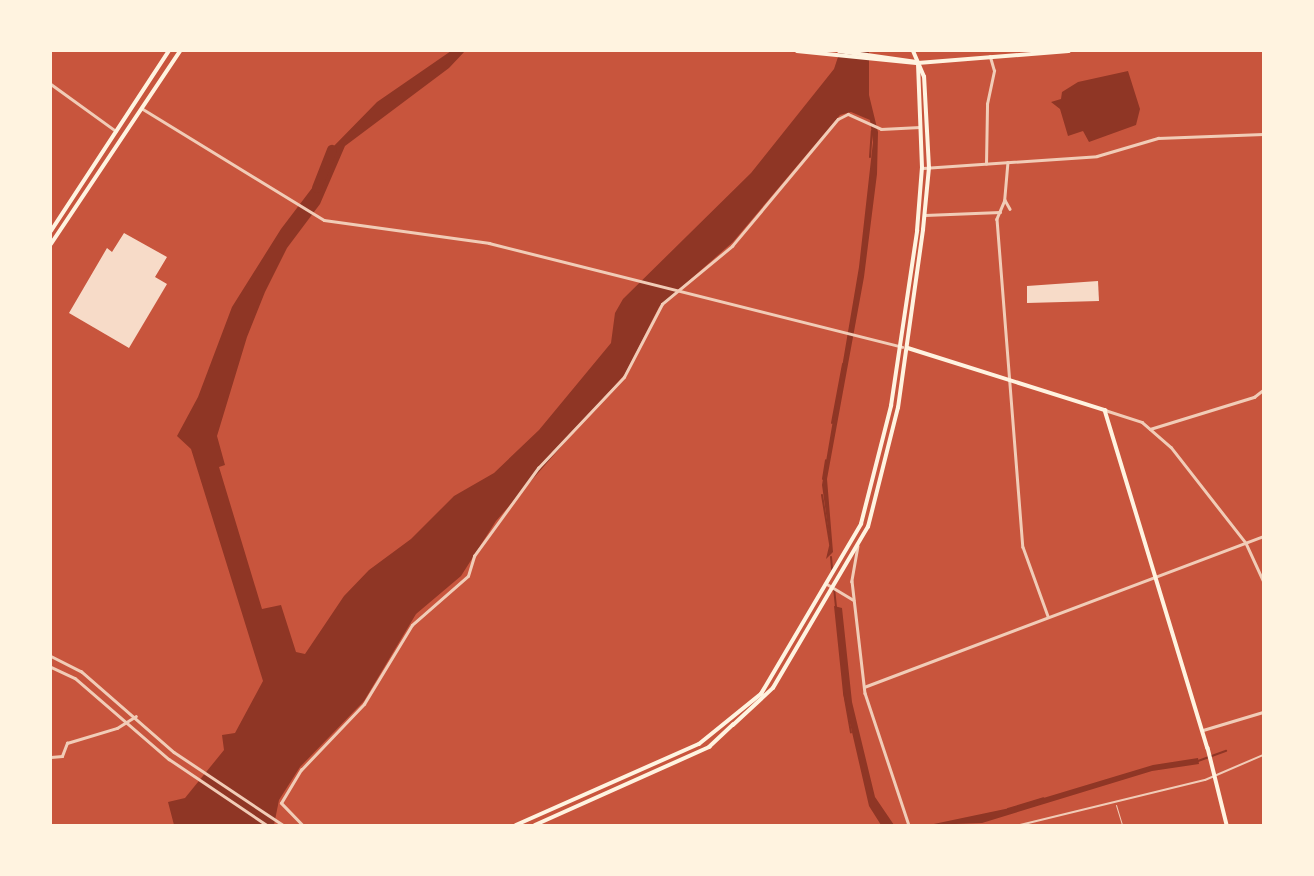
<!DOCTYPE html>
<style>
body{margin:0}
#map{position:relative;width:1314px;height:876px;overflow:hidden;background:#c8553d;font-family:"Asap Condensed",sans-serif}
div>[style]{position:absolute}
[style*='--x']{left:calc(var(--x)*1px);top:calc(var(--y)*1px);width:calc(var(--w)*1px);rotate:calc(var(--a)*1deg)}
.water>*{inset:0;background:#8f3625}
.stream>*{height:2px;margin:-1px;padding:0 1px;transform-origin:1px;border-radius:1px;background:#8f3625}
.river>*{height:10px;margin:-5px;padding:0 5px;transform-origin:5px;border-radius:5px;background:#8f3625}
.building>*{inset:0;background:#f7dbc8}
.service>*{height:1px;margin:-0.5px;padding:0 0.5px;transform-origin:0.5px;border-radius:0.5px;background:#f1ccb7}
.pedestrian>*{height:2px;margin:-1px;padding:0 1px;transform-origin:1px;border-radius:1px;background:#f1ccb7}
.minor>*{height:2.5px;margin:-1.25px;padding:0 1.25px;transform-origin:1.25px;border-radius:1.25px;background:#f1ccb7}
.tertiary>*{height:2.5px;margin:-1.25px;padding:0 1.25px;transform-origin:1.25px;border-radius:1.25px;background:#f1ccb7}
.secondary>*{height:3.5px;margin:-1.75px;padding:0 1.75px;transform-origin:1.75px;border-radius:1.75px;background:#fff3e0}
.primary>*{height:3.5px;margin:-1.75px;padding:0 1.75px;transform-origin:1.75px;border-radius:1.75px;background:#fff3e0}
span{translate:-50% -50%;white-space:nowrap;text-align:center;line-height:1.15;-webkit-text-stroke:5px #fff3e0;paint-order:stroke}
.frame{position:absolute;inset:0;border:52px solid #fff3e0;pointer-events:none}
</style>
<div id="map">
<div class="water">
<div style="clip-path:polygon(451px 51px,465px 51px,449px 68px,345px 146px,320px 204px,287px 248px,265px 292px,247px 337px,217px 436px,225px 465px,219px 467px,262px 609px,281px 605px,296px 652px,305px 654px,344px 596px,369px 570px,411px 539px,454px 496px,494px 473px,539px 430px,611px 343px,615px 313px,623px 299px,751px 173px,834px 69px,840px 51px,869px 51px,869px 95px,878px 132px,877px 174px,864px 277px,827px 479px,833px 552px,826px 559px,830px 542px,822px 485px,859px 267px,873px 142px,870px 120px,851px 112px,840px 115px,733px 242px,659px 307px,625px 374px,496px 521px,461px 576px,416px 614px,364px 701px,300px 767px,279px 800px,274px 825px,174px 825px,168px 802px,185px 798px,224px 750px,222px 735px,235px 733px,263px 681px,191px 449px,177px 436px,198px 397px,232px 307px,281px 229px,322px 175px,331px 149px,377px 102px)"></div>
<div style="clip-path:polygon(1128px 71px,1140px 109px,1136px 125px,1089px 142px,1083px 131px,1068px 136px,1060px 109px,1051px 102px,1061px 99px,1062px 92px,1078px 82px)"></div>
<div style="clip-path:polygon(834px 606px,842px 608px,852px 702px,875px 797px,894px 825px,881px 825px,869px 806px,843px 693px)"></div>
<div style="clip-path:polygon(1198px 758px,1199px 764px,1152px 771px,982px 823px,929px 825px,1010px 808px,1153px 765px)"></div>
</div>
<div class="stream">
<div style="--x:870;--y:157;--w:26;--a:-86"></div>
<div style="--x:832;--y:423;--w:60;--a:-79.4"></div>
<div style="--x:823;--y:479;--w:19;--a:-81"></div>
<div style="--x:822;--y:495;--w:50;--a:80.7"></div>
<div style="--x:831;--y:557;--w:12;--a:85"></div>
<div style="--x:834;--y:588;--w:19;--a:84"></div>
<div style="--x:844;--y:693;--w:40;--a:80"></div>
<div style="--x:1198;--y:761;--w:30;--a:-20"></div>
<div style="--x:1008;--y:809;--w:37;--a:-17"></div>
</div>
<div class="river">
<div style="--x:317;--y:188;--w:41;--a:-68.5"></div>
</div>
<div class="building">
<div style="clip-path:polygon(124px 233px,167px 257px,155px 277px,167px 284px,129px 348px,69px 313px,107px 248px,112px 252px)"></div>
<div style="clip-path:polygon(1098px 281px,1099px 301px,1027px 303px,1027px 286px)"></div>
</div>
<div class="service">
<div style="--x:1116;--y:805;--w:21;--a:73"></div>
</div>
<div class="pedestrian">
<div style="--x:1020;--y:825;--w:190;--a:-13.7"></div>
<div style="--x:1205;--y:780;--w:63;--a:-23.3"></div>
</div>
<div class="minor">
<div style="--x:51;--y:84;--w:80;--a:35.9"></div>
<div style="--x:1008;--y:162;--w:38;--a:95"></div>
<div style="--x:1005;--y:200;--w:21;--a:113"></div>
<div style="--x:997;--y:219;--w:329;--a:85.5"></div>
<div style="--x:1023;--y:547;--w:73;--a:70.1"></div>
<div style="--x:986;--y:164;--w:60;--a:-89"></div>
<div style="--x:987;--y:104;--w:34;--a:-78"></div>
<div style="--x:994;--y:71;--w:15;--a:-106"></div>
<div style="--x:1005;--y:200;--w:10;--a:61"></div>
<div style="--x:925;--y:215;--w:75;--a:-2.3"></div>
<div style="--x:1105;--y:410;--w:39;--a:18"></div>
<div style="--x:1142;--y:422;--w:38;--a:41"></div>
<div style="--x:1171;--y:447;--w:122;--a:52"></div>
<div style="--x:1246;--y:543;--w:41;--a:65.3"></div>
<div style="--x:1150;--y:429;--w:109;--a:-17.1"></div>
<div style="--x:1254;--y:397;--w:11;--a:-38"></div>
<div style="--x:864;--y:687;--w:427;--a:-20.7"></div>
<div style="--x:1203;--y:730;--w:63;--a:-16.7"></div>
<div style="--x:51;--y:757;--w:11;--a:-5"></div>
<div style="--x:62;--y:756;--w:14;--a:-69"></div>
<div style="--x:67;--y:743;--w:52;--a:-16.7"></div>
<div style="--x:117;--y:728;--w:22;--a:-32"></div>
<div style="--x:302;--y:825;--w:30;--a:-134"></div>
<div style="--x:281;--y:803;--w:39;--a:-59"></div>
<div style="--x:301;--y:770;--w:91;--a:-46.3"></div>
<div style="--x:364;--y:704;--w:92;--a:-58.7"></div>
<div style="--x:412;--y:625;--w:74;--a:-41.2"></div>
<div style="--x:468;--y:576;--w:21;--a:-73"></div>
<div style="--x:474;--y:556;--w:109;--a:-54"></div>
<div style="--x:538;--y:468;--w:125;--a:-46.6"></div>
<div style="--x:624;--y:377;--w:82;--a:-62.5"></div>
<div style="--x:662;--y:304;--w:91;--a:-39.6"></div>
<div style="--x:732;--y:246;--w:165;--a:-50.2"></div>
<div style="--x:838;--y:119;--w:11;--a:-27"></div>
<div style="--x:848;--y:114;--w:36;--a:24"></div>
<div style="--x:881;--y:129;--w:39;--a:-3"></div>
</div>
<div class="tertiary">
<div style="--x:143;--y:109;--w:212;--a:31.5"></div>
<div style="--x:324;--y:220;--w:167;--a:7.9"></div>
<div style="--x:489;--y:243;--w:426;--a:14.1"></div>
<div style="--x:923;--y:168;--w:174;--a:-3.9"></div>
<div style="--x:1097;--y:156;--w:64;--a:-16.4"></div>
<div style="--x:1158;--y:138;--w:105;--a:-2.2"></div>
<div style="--x:858;--y:546;--w:36;--a:100"></div>
<div style="--x:852;--y:581;--w:113;--a:83.4"></div>
<div style="--x:865;--y:693;--w:139;--a:71.6"></div>
<div style="--x:827;--y:584;--w:31;--a:31"></div>
<div style="--x:51;--y:656;--w:34;--a:27"></div>
<div style="--x:81;--y:671;--w:123;--a:41.1"></div>
<div style="--x:174;--y:752;--w:131;--a:33.8"></div>
<div style="--x:51;--y:667;--w:26;--a:25"></div>
<div style="--x:75;--y:678;--w:124;--a:40.8"></div>
<div style="--x:169;--y:759;--w:118;--a:34"></div>
</div>
<div class="secondary">
<div style="--x:918;--y:63;--w:151;--a:-4.5"></div>
<div style="--x:908;--y:348;--w:207;--a:17.5"></div>
<div style="--x:1105;--y:410;--w:353;--a:73.1"></div>
<div style="--x:1208;--y:748;--w:79;--a:76.1"></div>
<div style="--x:516;--y:825;--w:200;--a:-23.9"></div>
<div style="--x:699;--y:744;--w:80;--a:-38.9"></div>
<div style="--x:761;--y:694;--w:197;--a:-59.5"></div>
<div style="--x:861;--y:524;--w:122;--a:-75.7"></div>
<div style="--x:891;--y:406;--w:177;--a:-81.5"></div>
<div style="--x:917;--y:231;--w:63;--a:-85.5"></div>
<div style="--x:922;--y:168;--w:103;--a:-92.2"></div>
<div style="--x:535;--y:825;--w:191;--a:-24.1"></div>
<div style="--x:709;--y:747;--w:33;--a:-43"></div>
<div style="--x:733;--y:725;--w:54;--a:-42.8"></div>
<div style="--x:773;--y:688;--w:187;--a:-59.5"></div>
<div style="--x:868;--y:527;--w:123;--a:-75.9"></div>
<div style="--x:898;--y:408;--w:180;--a:-82"></div>
<div style="--x:923;--y:230;--w:62;--a:-84.5"></div>
<div style="--x:929;--y:168;--w:91;--a:-93.1"></div>
<div style="--x:924;--y:77;--w:28;--a:-113"></div>
</div>
<div class="primary">
<div style="--x:797;--y:51;--w:122;--a:5.7"></div>
<div style="--x:839;--y:51;--w:78;--a:8.1"></div>
<div style="--x:51;--y:231;--w:215;--a:-56.8"></div>
<div style="--x:51;--y:244;--w:232;--a:-56.2"></div>
</div>
<div class="frame"></div>
</div>
